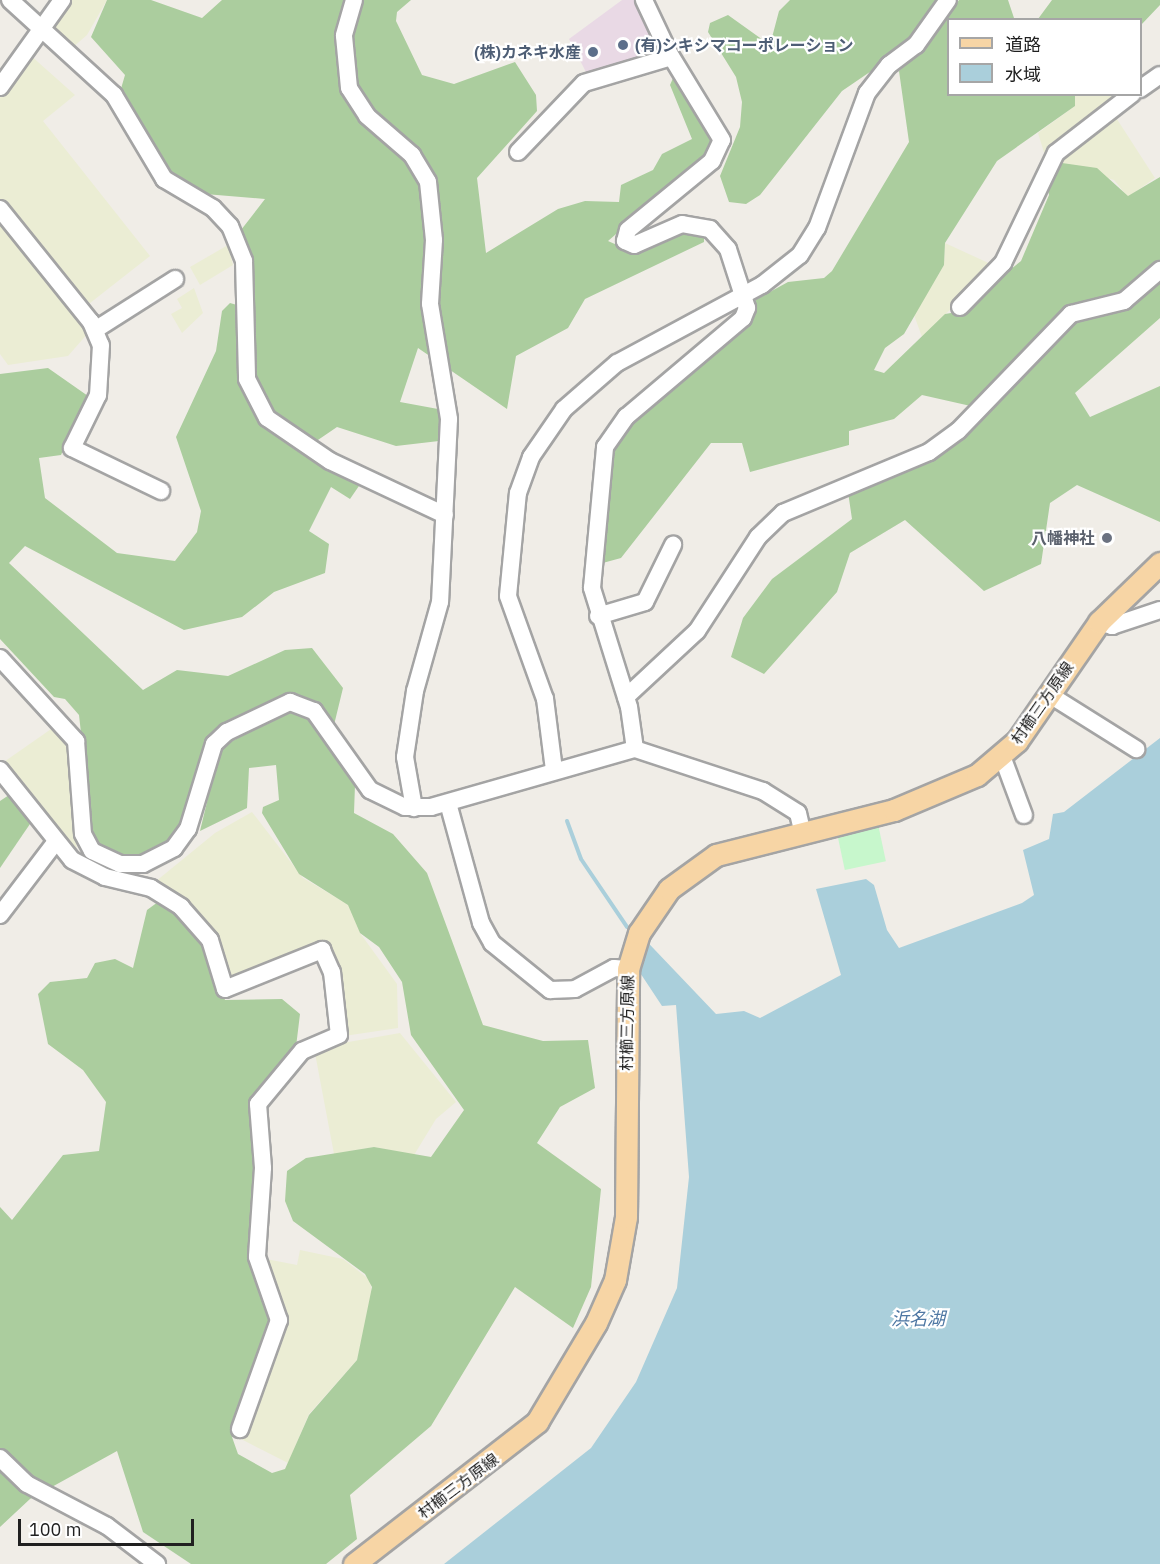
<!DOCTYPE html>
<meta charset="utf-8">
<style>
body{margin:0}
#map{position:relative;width:1160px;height:1564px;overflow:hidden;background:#f0ede7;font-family:"IBM Plex Sans","Noto Sans JP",sans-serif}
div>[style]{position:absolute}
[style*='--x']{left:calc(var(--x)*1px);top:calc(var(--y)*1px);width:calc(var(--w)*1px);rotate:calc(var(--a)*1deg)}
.industrial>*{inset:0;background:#e9d9e5}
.farmland>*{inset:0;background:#ebedd4}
.forest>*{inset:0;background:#abcd9e}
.park>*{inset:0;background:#c7f7cc;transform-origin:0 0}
.water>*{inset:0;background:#aacfdb}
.stream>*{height:4px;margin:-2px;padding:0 2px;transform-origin:2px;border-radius:2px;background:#aacfdb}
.roads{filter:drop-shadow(2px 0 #a4a4a4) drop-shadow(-2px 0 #a4a4a4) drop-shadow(0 2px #a4a4a4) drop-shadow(0 -2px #a4a4a4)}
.minor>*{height:16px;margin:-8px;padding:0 8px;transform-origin:8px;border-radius:8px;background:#fff}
.major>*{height:21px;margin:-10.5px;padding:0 10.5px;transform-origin:10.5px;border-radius:10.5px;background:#f7d5a5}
.dots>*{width:16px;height:16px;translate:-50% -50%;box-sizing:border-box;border:3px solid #fff;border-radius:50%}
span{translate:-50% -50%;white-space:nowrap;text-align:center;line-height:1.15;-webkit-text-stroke:4.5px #fff;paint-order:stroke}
.service-label{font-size:16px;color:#4e5e75;font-weight:700}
.left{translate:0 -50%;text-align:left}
.right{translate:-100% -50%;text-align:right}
.worship-label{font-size:16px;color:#5b616d;font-weight:700}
.street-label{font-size:16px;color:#202020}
.water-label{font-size:18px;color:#4e77a3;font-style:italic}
.legend{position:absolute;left:947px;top:18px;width:195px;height:78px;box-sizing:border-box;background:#fff;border:2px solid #a6a6a6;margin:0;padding:8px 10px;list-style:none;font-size:18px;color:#202020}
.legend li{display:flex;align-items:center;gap:12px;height:30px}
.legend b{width:30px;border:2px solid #a6a6a6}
.scale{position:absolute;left:18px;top:1519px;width:176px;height:27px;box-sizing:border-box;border:3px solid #202020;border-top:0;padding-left:8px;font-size:18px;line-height:21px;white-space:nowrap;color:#202020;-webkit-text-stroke:4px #fff;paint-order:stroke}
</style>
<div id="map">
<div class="industrial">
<div style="clip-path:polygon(622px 0,640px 0,665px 55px,588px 76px,569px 39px)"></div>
</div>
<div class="farmland">
<div style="clip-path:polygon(70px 0,107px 0,87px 35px,72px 48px,50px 28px)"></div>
<div style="clip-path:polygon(29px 54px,75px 95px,43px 121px,150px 256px,85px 307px,0 201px,0 98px)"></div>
<div style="clip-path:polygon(1075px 95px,1112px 95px,1115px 101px,1046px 159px,1038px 133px,1075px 106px)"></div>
<div style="clip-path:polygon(1113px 113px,1155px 178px,1128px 197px,1114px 180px,1055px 162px)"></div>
<div style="clip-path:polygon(0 218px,89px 332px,68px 356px,8px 365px,0 354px)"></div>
<div style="clip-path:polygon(945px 243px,995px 266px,922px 337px,914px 315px,944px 265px)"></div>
<div style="clip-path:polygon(228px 245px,233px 265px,200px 285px,190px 267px)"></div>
<div style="clip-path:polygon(194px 288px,203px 313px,182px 333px,171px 314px,182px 308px,177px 299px)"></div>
<div style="clip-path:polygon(54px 727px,69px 744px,77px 854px,1px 764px)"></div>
<div style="clip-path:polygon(252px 812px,303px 878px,349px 905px,360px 933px,397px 984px,398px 1028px,344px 1036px,325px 944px,231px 982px,155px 882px,215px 833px)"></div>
<div style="clip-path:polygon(400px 1033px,456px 1102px,436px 1119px,414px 1155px,374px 1147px,334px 1154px,314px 1048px)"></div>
<div style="clip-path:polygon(300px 1250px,343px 1259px,370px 1280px,372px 1294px,357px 1360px,309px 1414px,288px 1463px,241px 1439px,282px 1326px,261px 1258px,297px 1265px)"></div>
</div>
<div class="forest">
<div style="clip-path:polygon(107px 0,151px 0,202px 18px,222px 0,411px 0,397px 12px,396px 21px,422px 75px,454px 84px,515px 62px,536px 95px,537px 111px,477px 178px,486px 253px,558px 209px,585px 201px,619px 202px,621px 185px,653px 170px,662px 154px,692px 139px,670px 85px,674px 76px,717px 147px,608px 241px,626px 249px,683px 230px,704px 234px,704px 242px,585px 299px,568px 328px,516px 356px,507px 409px,418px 348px,400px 402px,438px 409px,442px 413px,439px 441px,396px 446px,337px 427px,315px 442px,281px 424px,256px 391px,241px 230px,265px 199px,205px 194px,167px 175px,120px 92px,125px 75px,91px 37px)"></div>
<div style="clip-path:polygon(790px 0,943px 0,905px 48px,842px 91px,760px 195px,746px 204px,729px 202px,720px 176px,740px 127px,742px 102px,736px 77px,708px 32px,710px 23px,728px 15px,770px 45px,779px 11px)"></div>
<div style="clip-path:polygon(959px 0,1008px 0,1014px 18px,948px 20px,948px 94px,1075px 95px,1075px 106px,997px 161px,945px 243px,944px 265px,904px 334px,885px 348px,874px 370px,884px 373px,945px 314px,957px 312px,1021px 261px,1049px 195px,1046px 180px,1055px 162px,1097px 168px,1128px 196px,1160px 177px,1160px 318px,1075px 393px,1090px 417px,1160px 386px,1160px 522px,1077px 485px,1050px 503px,1041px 564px,984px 591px,905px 520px,850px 553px,837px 592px,764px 674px,731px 657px,743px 618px,772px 579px,852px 519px,848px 492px,984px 409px,922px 395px,894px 419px,849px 431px,849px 445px,750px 472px,742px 443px,711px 443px,621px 558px,599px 564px,608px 460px,622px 430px,757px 299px,788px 282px,824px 278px,832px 271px,909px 142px,899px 71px,922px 51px)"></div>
<div style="clip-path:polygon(1052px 0,1160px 0,1160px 5px,1141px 25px,1140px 20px,1038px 19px)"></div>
<div style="clip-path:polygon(230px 303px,237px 305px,242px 380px,253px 409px,361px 483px,350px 499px,331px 487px,309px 531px,329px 544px,325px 573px,274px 592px,242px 617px,184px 630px,25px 546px,9px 563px,143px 690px,177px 670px,228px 676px,285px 650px,312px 648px,343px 688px,334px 725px,313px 701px,289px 695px,223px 726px,203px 750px,182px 826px,169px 843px,142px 857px,122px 857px,104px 851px,93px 840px,79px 715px,65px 699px,54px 697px,0 639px,0 374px,48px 368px,88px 396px,61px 455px,39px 458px,45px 498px,117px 553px,175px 561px,197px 532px,201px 511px,176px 437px,216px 351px,222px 311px)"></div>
<div style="clip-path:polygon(290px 709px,309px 716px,332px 747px,355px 785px,354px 813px,393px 834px,427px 873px,483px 1025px,543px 1041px,588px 1040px,595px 1088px,560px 1107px,537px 1143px,601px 1189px,591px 1287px,573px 1328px,515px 1287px,431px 1426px,350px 1495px,357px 1539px,326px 1564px,191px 1564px,143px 1532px,117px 1451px,30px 1499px,0 1527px,0 1207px,12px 1220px,63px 1155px,99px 1151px,106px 1102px,83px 1070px,48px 1044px,38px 994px,50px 982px,87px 978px,95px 963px,115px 959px,133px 968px,147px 910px,162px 899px,202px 936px,225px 1000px,282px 999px,300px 1014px,296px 1047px,256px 1127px,252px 1252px,274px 1323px,232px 1437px,238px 1454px,272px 1473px,285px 1469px,309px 1415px,357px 1360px,372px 1287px,365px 1274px,293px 1221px,285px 1201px,287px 1171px,306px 1158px,374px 1147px,431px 1157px,464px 1110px,411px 1035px,402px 982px,379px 947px,360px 933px,348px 905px,299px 874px,262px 813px,263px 807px,279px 800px,276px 765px,249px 768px,247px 808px,200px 831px,220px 748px)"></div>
<div style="clip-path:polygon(12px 793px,32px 821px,0 868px,0 801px)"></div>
</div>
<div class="park">
<div style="left:878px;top:824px;width:38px;height:42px;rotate:78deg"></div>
</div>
<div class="water">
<div style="clip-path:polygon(1160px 738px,1160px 1564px,444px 1564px,591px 1448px,636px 1382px,677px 1288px,689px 1177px,676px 1005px,662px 1006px,623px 947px,634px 928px,716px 1014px,744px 1011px,760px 1018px,841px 975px,816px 889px,866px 879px,874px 885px,887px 930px,899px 948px,1022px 903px,1034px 895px,1023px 850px,1049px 839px,1053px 814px,1064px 812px)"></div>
</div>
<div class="stream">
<div style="--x:567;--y:821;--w:40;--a:69.8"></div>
<div style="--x:581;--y:859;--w:82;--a:55.9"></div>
</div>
<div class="roads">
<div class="minor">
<div style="--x:10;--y:0;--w:141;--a:42.4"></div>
<div style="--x:114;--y:95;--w:98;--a:59.2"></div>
<div style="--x:164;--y:179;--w:57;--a:30.6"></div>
<div style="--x:213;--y:208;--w:25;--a:47"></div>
<div style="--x:230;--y:226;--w:38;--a:68"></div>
<div style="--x:244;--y:261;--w:118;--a:88.5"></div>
<div style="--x:247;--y:379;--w:44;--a:62.9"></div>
<div style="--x:267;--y:418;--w:76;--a:34.3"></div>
<div style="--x:330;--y:461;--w:127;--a:25.2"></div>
<div style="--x:354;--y:0;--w:37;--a:106"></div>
<div style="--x:344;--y:36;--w:52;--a:84.5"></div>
<div style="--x:349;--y:88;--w:33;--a:57"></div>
<div style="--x:367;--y:116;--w:60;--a:40.9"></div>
<div style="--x:412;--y:155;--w:31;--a:59"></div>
<div style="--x:428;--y:182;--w:58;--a:84.1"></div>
<div style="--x:434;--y:240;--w:64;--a:93.6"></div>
<div style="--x:430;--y:304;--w:117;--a:80.6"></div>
<div style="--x:449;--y:419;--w:183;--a:92.8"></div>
<div style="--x:440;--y:602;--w:92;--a:105.7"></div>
<div style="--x:415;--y:691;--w:67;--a:98.6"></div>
<div style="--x:405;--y:757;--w:52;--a:80"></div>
<div style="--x:0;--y:87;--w:107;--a:-54.5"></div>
<div style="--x:1140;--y:89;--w:24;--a:-35"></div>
<div style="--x:518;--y:152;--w:95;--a:-46.3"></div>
<div style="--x:584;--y:83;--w:91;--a:-16.6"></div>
<div style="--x:0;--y:209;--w:145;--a:51.2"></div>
<div style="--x:91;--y:322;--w:25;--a:67"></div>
<div style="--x:101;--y:345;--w:50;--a:93.4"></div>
<div style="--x:98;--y:395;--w:59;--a:116.1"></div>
<div style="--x:72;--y:448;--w:99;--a:25.8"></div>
<div style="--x:960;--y:307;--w:62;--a:-45.7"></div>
<div style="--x:1003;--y:263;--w:122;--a:-64.3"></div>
<div style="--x:1056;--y:153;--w:96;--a:-37.8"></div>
<div style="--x:95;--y:330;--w:95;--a:-32.5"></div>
<div style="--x:598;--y:616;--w:49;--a:-16.6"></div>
<div style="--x:645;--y:602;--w:64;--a:-63.8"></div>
<div style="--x:1099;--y:622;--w:14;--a:17"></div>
<div style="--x:1112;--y:626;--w:51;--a:-18.4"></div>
<div style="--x:0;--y:658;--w:113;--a:47.5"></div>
<div style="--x:76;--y:741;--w:93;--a:85.7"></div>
<div style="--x:83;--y:834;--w:19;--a:62"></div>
<div style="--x:92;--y:851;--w:31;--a:25"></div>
<div style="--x:120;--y:864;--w:23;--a:0"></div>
<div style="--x:143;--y:864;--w:35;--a:-27"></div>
<div style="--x:174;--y:848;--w:24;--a:-54"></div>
<div style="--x:188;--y:829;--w:89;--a:-73"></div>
<div style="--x:214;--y:744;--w:18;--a:-43"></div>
<div style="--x:227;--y:732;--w:70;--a:-25.5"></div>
<div style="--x:290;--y:702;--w:26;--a:21"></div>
<div style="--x:314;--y:711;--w:97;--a:54.7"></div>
<div style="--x:370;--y:790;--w:39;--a:26"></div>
<div style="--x:405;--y:807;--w:26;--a:0"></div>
<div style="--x:431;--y:807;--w:212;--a:-15.9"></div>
<div style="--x:635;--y:749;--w:135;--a:18.2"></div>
<div style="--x:763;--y:791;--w:41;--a:32.2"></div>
<div style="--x:798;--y:813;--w:17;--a:77"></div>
<div style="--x:1050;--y:695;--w:102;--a:32.1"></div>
<div style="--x:626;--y:697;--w:97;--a:-42.9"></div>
<div style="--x:697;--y:631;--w:112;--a:-57"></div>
<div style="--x:758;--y:537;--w:35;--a:-44"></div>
<div style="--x:783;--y:513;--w:158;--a:-22.7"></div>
<div style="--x:929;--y:452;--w:36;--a:-36"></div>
<div style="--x:958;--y:431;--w:163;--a:-46"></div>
<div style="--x:1071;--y:314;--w:55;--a:-13.8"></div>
<div style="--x:1124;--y:301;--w:48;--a:-40.7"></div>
<div style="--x:635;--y:749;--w:42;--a:-98.1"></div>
<div style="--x:629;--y:707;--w:125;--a:-107.3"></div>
<div style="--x:592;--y:588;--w:142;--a:-84.7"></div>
<div style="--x:605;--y:447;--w:37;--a:-55"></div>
<div style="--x:626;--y:417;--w:153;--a:-40.2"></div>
<div style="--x:743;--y:318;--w:11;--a:-68"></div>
<div style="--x:747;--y:308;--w:62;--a:-107.9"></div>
<div style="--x:728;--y:249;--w:27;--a:-132"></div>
<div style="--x:710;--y:229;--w:28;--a:-170"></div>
<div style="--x:682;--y:224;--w:52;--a:156.4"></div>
<div style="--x:634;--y:245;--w:10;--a:-156"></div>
<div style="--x:625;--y:241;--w:11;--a:-75"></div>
<div style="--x:628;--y:230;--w:109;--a:-39.4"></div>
<div style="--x:712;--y:161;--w:23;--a:-65"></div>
<div style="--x:722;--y:140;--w:102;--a:-121.3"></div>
<div style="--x:669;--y:53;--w:59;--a:-115.3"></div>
<div style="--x:1002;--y:756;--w:63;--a:69.6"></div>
<div style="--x:0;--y:770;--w:115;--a:51.3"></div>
<div style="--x:72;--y:860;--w:37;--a:27"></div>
<div style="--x:105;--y:877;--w:47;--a:13.4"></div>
<div style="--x:151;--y:888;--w:36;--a:32"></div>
<div style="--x:181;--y:907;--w:44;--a:48.7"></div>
<div style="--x:210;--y:940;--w:51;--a:73"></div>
<div style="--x:225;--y:989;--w:105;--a:-21.9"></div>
<div style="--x:322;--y:950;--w:24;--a:66"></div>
<div style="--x:332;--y:972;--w:63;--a:83.7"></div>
<div style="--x:339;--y:1035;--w:40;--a:156.6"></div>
<div style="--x:302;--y:1051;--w:69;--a:129.7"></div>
<div style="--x:258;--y:1104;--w:64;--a:85.5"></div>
<div style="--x:263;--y:1168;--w:89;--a:93.9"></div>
<div style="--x:257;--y:1257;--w:67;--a:70.8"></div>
<div style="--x:279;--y:1320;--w:116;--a:109.7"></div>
<div style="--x:554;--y:770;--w:72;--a:-97.2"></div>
<div style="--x:545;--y:699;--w:109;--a:-109.8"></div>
<div style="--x:508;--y:596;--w:103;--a:-84.5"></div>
<div style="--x:518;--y:493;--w:38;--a:-70"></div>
<div style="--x:531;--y:457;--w:58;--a:-55.5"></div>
<div style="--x:564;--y:409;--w:70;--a:-41"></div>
<div style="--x:617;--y:363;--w:165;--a:-28.3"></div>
<div style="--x:762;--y:285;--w:48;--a:-38.3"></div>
<div style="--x:800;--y:255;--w:32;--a:-58"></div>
<div style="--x:817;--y:228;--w:144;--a:-69.7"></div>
<div style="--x:867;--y:93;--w:36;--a:-52"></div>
<div style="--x:889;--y:65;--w:34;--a:-37"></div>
<div style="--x:916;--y:45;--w:55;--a:-54.6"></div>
<div style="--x:448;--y:803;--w:124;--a:74.6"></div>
<div style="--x:481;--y:923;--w:23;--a:61"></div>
<div style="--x:492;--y:943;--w:75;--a:39"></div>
<div style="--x:550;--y:990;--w:25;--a:-2"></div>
<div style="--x:575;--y:989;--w:44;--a:-28.3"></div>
<div style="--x:614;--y:968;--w:14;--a:4"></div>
<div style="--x:0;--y:915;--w:89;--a:-52.7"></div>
<div style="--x:0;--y:1458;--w:37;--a:44"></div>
<div style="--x:27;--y:1484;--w:90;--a:27.7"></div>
<div style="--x:107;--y:1526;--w:63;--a:37.2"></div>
</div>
<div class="major">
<div style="--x:354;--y:1564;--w:232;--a:-37.8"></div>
<div style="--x:537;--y:1422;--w:115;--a:-59.2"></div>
<div style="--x:596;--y:1323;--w:47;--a:-66.2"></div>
<div style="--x:615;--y:1280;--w:64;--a:-80.1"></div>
<div style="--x:626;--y:1217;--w:248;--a:-89.5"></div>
<div style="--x:628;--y:969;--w:38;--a:-73"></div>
<div style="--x:639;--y:933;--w:53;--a:-55.7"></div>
<div style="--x:669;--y:889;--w:58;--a:-35.9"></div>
<div style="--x:716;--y:855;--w:184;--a:-14.2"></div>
<div style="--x:894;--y:810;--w:90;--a:-22.9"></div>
<div style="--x:977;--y:775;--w:52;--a:-40.4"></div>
<div style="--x:1017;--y:741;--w:145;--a:-55.4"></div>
<div style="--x:1099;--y:622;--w:85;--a:-44"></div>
</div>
</div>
<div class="dots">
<div style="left:623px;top:45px;background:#5c6f8a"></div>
<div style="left:593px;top:52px;background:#5c6f8a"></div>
<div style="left:1107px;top:538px;background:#6b7280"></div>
</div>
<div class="service-label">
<span class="left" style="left:635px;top:45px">(有)シキシマコーポレーション</span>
<span class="right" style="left:581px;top:52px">(株)カネキ水産</span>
</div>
<div class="worship-label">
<span class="right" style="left:1095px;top:538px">八幡神社</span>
</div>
<div class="street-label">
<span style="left:1042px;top:703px;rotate:-55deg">村櫛三方原線</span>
<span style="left:627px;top:1023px;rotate:-89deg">村櫛三方原線</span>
<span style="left:458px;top:1486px;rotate:-37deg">村櫛三方原線</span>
</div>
<div class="water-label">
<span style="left:918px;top:1319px">浜名湖</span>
</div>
<ul class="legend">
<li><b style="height:8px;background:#f7d5a5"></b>道路</li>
<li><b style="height:16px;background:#aacfdb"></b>水域</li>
</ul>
<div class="scale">100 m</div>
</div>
